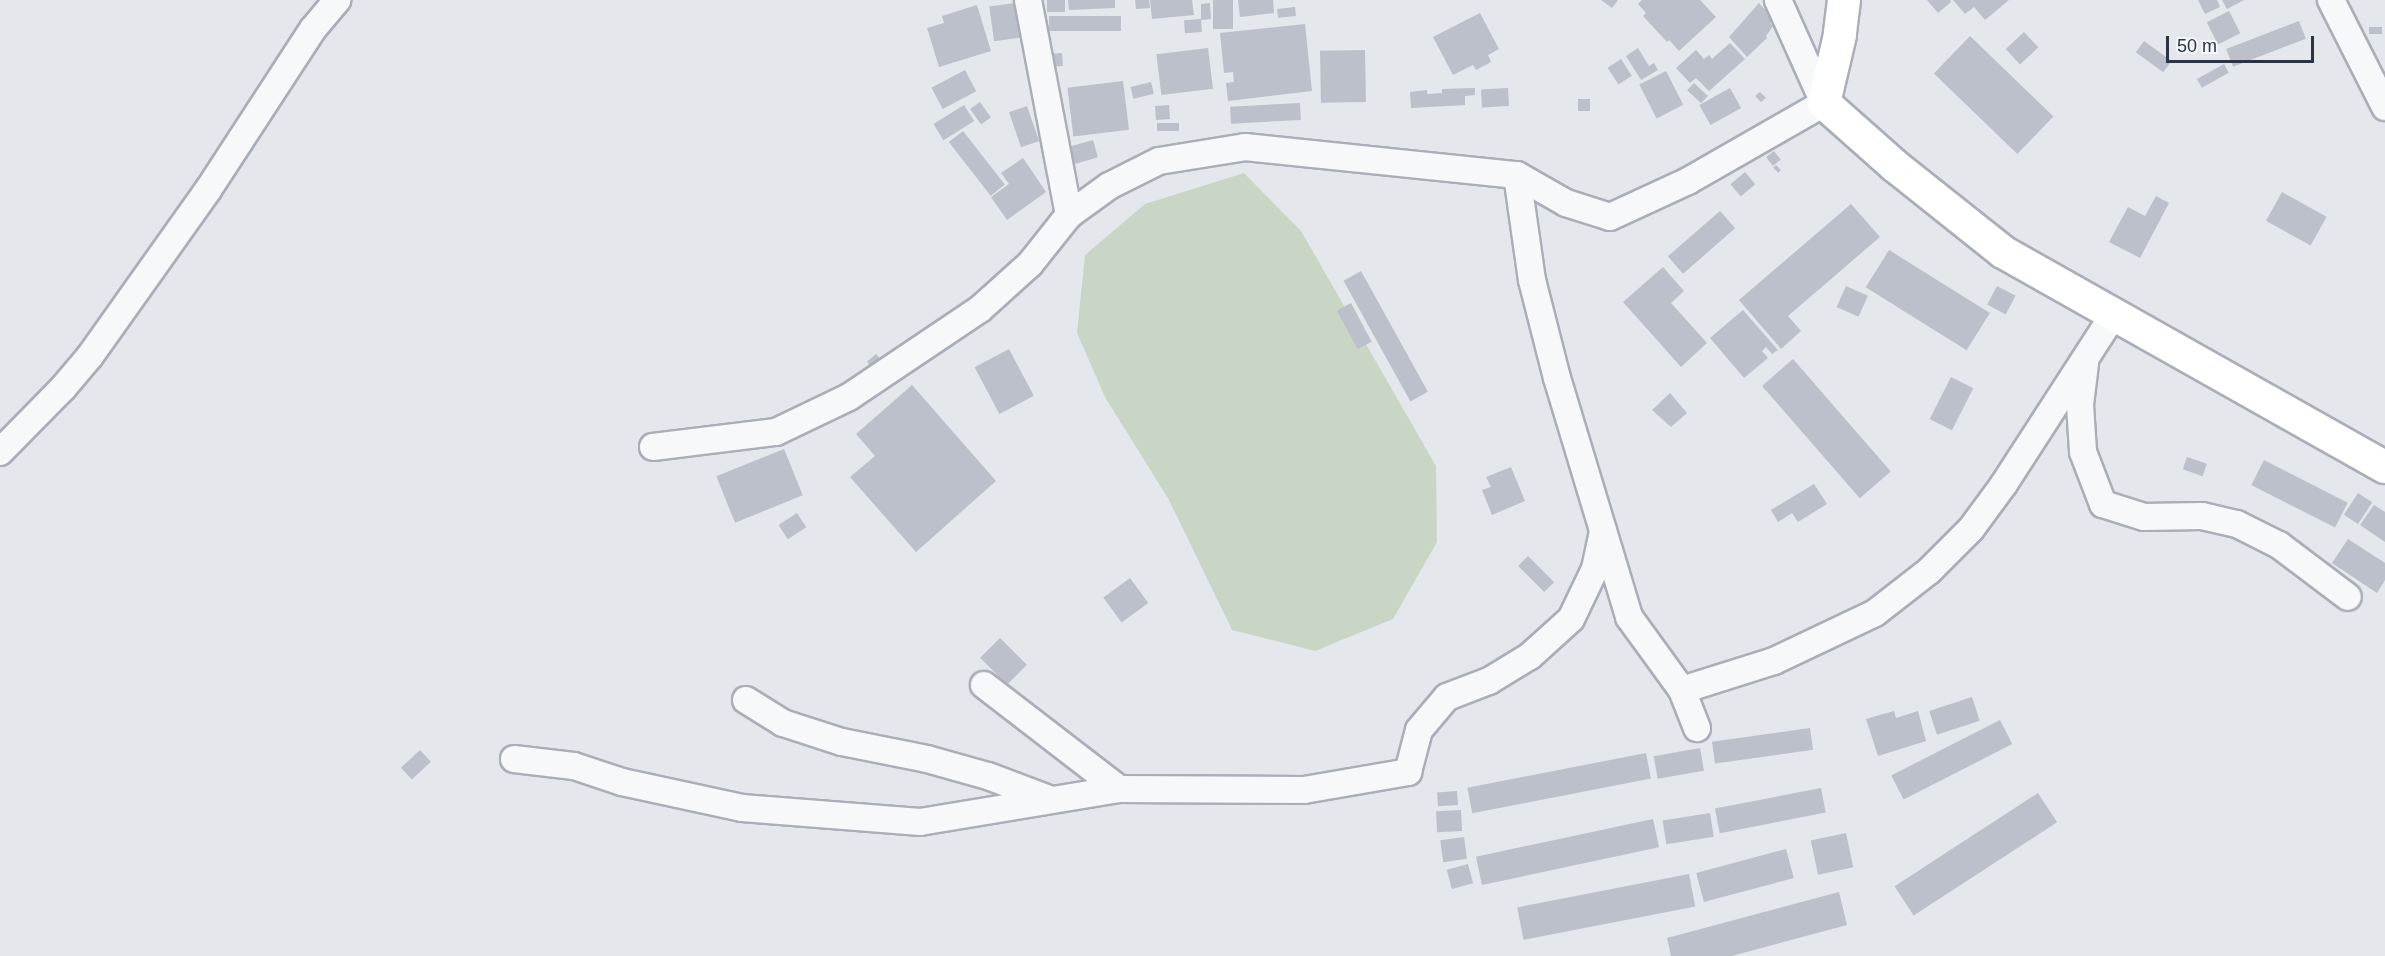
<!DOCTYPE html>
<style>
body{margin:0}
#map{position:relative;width:2385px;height:956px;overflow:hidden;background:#e4e7ec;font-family:Arial,sans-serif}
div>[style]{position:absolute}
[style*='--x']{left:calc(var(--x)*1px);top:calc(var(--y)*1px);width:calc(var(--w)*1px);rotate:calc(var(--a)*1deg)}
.green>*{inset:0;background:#c9d6c5}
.building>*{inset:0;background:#bbc0ca;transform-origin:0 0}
.roads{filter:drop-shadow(2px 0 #a9aeb7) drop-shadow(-2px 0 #a9aeb7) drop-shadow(0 2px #a9aeb7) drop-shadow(0 -2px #a9aeb7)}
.minor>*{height:26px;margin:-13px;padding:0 13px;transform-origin:13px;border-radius:13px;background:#f7f8fa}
.major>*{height:32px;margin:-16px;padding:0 16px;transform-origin:16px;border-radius:16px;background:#fff}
span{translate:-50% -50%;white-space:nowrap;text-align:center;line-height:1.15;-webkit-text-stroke:5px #f4f6f9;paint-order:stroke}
.scale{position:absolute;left:2166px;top:36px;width:148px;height:27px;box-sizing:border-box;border:3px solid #2b3445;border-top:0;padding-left:8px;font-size:18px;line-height:21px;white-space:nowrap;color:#2b3445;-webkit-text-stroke:4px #f4f6f9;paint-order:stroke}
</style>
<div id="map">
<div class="green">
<div style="clip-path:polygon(1244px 173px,1301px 231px,1436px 466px,1437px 542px,1393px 619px,1315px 651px,1232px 630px,1169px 500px,1105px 397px,1077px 333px,1085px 255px,1145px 204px)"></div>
</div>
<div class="building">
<div style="left:1047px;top:0;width:18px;height:12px"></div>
<div style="clip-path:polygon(1068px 0,1115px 0,1115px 8px,1069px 10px)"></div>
<div style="clip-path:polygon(1135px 0,1149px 0,1150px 8px,1136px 9px)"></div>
<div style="clip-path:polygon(1150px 0,1192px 0,1194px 15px,1152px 19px)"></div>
<div style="left:1213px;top:0;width:20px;height:29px"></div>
<div style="clip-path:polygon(1238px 0,1273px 0,1274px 13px,1240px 17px)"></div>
<div style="clip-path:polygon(1601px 0,1618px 0,1612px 8px)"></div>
<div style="clip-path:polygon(1642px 0,1700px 0,1716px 17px,1679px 51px,1669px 40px,1667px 42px,1643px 16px,1646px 13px,1638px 4px)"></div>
<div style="clip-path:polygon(1927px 0,1950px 0,1951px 2px,1938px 13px)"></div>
<div style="clip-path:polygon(1953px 0,2009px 0,1985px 20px,1974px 7px,1965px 14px)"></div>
<div style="clip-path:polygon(2198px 0,2217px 0,2220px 7px,2205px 14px)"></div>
<div style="clip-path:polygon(2222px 0,2244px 0,2227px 9px)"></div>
<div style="left:1015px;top:3px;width:35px;height:26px;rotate:82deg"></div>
<div style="clip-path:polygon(1210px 3px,1211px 19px,1201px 20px,1201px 4px)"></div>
<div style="clip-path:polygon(1759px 3px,1774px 20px,1770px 23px,1773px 26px,1766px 36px,1767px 38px,1747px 57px,1729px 37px)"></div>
<div style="clip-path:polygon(977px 5px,991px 51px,939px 67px,927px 28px,944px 23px,942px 16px)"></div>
<div style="left:1295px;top:7px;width:9px;height:18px;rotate:84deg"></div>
<div style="left:2229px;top:11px;width:25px;height:25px;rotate:63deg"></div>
<div style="clip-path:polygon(1480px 13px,1499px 49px,1488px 55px,1491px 62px,1476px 70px,1473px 65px,1453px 75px,1433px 37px)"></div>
<div style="left:1121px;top:16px;width:15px;height:72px;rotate:90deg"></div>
<div style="left:1201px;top:19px;width:13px;height:17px;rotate:86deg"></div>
<div style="left:2299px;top:21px;width:19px;height:78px;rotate:69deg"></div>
<div style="clip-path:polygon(1305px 24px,1312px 91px,1228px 101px,1226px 83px,1234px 82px,1233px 72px,1224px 73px,1220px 33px)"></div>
<div style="left:2382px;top:27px;width:7px;height:13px;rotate:90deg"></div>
<div style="left:2024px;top:32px;width:21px;height:25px;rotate:47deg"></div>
<div style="left:1970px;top:36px;width:116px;height:52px;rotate:44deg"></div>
<div style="left:2144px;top:41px;width:34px;height:14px;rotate:36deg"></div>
<div style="clip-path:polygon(1730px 43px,1745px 59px,1709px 91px,1696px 78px,1690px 83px,1676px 68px,1696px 50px,1704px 59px,1709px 55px,1712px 59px)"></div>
<div style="left:1208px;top:48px;width:41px;height:52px;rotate:83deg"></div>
<div style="clip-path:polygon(1638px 48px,1649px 66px,1654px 63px,1658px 70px,1641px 80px,1626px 56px)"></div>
<div style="left:1365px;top:50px;width:52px;height:45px;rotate:89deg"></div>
<div style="left:1062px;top:53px;width:13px;height:10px;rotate:86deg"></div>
<div style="left:1621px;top:59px;width:20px;height:16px;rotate:57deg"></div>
<div style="left:2224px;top:64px;width:10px;height:31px;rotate:61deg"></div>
<div style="left:965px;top:70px;width:24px;height:38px;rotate:62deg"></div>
<div style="left:1666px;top:71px;width:38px;height:30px;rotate:63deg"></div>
<div style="left:1123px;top:81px;width:49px;height:56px;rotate:83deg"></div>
<div style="left:1151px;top:82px;width:12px;height:21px;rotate:76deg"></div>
<div style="left:1694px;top:83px;width:19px;height:10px;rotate:43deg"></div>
<div style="clip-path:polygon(1475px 88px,1475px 95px,1465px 96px,1465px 105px,1411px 108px,1410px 92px,1427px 90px,1427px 94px,1442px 93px,1442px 89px)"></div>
<div style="left:1508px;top:88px;width:18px;height:27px;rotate:87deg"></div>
<div style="left:1730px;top:88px;width:23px;height:35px;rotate:61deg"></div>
<div style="clip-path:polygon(1760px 92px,1766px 98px,1761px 102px,1755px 96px)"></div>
<div style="left:1578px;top:99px;width:12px;height:12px"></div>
<div style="left:980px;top:102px;width:19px;height:12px;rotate:55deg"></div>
<div style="left:1300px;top:103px;width:17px;height:70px;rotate:87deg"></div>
<div style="left:964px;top:105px;width:19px;height:36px;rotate:58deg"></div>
<div style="left:1169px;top:105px;width:14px;height:14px;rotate:86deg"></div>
<div style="left:1027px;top:106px;width:37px;height:19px;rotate:71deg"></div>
<div style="left:1179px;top:123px;width:8px;height:22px;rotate:90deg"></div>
<div style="left:963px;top:131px;width:68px;height:18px;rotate:52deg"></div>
<div style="left:1093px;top:140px;width:18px;height:34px;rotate:74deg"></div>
<div style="left:1774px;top:151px;width:11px;height:10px;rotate:52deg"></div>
<div style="clip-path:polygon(1023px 158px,1046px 192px,1007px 220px,991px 197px,1009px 184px,1001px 173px)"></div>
<div style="left:1776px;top:165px;width:7px;height:4px;rotate:45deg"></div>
<div style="left:1745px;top:172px;width:16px;height:19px;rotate:50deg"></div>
<div style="left:2282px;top:192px;width:51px;height:33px;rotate:29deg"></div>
<div style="clip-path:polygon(2156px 196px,2169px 203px,2140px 258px,2109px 242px,2128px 207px,2145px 216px)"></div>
<div style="clip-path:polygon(1851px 204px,1880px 237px,1788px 316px,1801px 331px,1781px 349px,1739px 300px)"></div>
<div style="left:1720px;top:211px;width:23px;height:69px;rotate:49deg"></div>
<div style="left:1889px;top:250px;width:119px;height:44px;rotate:32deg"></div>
<div style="clip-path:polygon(1663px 267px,1684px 291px,1671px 303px,1707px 343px,1681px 367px,1623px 302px)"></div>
<div style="left:1361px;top:271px;width:138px;height:20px;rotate:61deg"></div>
<div style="left:1846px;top:286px;width:24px;height:23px;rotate:24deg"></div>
<div style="left:1997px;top:286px;width:21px;height:21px;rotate:28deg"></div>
<div style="left:1351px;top:303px;width:44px;height:16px;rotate:62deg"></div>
<div style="clip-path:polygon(1743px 310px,1778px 350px,1772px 354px,1766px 347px,1762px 351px,1768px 358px,1744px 378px,1710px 338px)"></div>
<div style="left:1009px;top:349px;width:53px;height:39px;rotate:62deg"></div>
<div style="left:876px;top:354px;width:9px;height:12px;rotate:49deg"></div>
<div style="left:1793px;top:359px;width:149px;height:41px;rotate:49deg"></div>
<div style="left:1951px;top:377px;width:25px;height:47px;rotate:27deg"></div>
<div style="clip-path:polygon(912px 385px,996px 481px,916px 552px,850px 477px,875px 456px,856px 434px)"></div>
<div style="clip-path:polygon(1670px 393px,1687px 413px,1671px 427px,1652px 410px)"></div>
<div style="left:784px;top:449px;width:50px;height:73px;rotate:68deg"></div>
<div style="left:2187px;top:457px;width:21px;height:13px;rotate:19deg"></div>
<div style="left:2264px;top:460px;width:94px;height:28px;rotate:27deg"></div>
<div style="clip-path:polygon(1511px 467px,1525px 501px,1492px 515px,1482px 490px,1491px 487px,1486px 477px)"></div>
<div style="clip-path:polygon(1814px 484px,1827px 504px,1798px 522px,1792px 513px,1778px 522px,1771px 510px)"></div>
<div style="left:2358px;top:493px;width:17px;height:26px;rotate:33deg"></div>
<div style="clip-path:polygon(2374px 505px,2385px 512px,2385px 542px,2360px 525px)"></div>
<div style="left:797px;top:513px;width:17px;height:22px;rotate:57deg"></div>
<div style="clip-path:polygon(2348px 539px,2385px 563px,2385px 580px,2377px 593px,2332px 563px)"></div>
<div style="left:1528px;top:556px;width:37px;height:14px;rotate:45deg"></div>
<div style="left:1130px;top:578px;width:31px;height:33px;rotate:54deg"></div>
<div style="left:1000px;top:638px;width:38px;height:28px;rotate:45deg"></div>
<div style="left:1972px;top:697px;width:25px;height:45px;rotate:72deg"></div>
<div style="clip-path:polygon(1894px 711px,1896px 718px,1918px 711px,1926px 741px,1878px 756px,1866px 719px)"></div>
<div style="left:2000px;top:720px;width:27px;height:122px;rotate:63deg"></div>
<div style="left:1810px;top:728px;width:22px;height:99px;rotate:82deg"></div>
<div style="left:1700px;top:748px;width:23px;height:47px;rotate:80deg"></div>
<div style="left:420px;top:750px;width:16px;height:26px;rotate:47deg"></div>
<div style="left:1646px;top:753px;width:26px;height:182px;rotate:79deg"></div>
<div style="left:1821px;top:788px;width:25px;height:108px;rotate:79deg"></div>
<div style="left:1457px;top:791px;width:14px;height:20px;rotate:86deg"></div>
<div style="left:2038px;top:793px;width:35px;height:171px;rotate:57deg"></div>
<div style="left:1461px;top:810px;width:21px;height:25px;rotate:87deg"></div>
<div style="left:1710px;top:813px;width:24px;height:48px;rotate:81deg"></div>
<div style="left:1653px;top:819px;width:29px;height:181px;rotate:78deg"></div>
<div style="left:1846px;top:833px;width:35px;height:36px;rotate:78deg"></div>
<div style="left:1464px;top:837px;width:22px;height:24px;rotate:82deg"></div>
<div style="left:1786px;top:849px;width:30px;height:93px;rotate:75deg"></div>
<div style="left:1468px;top:864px;width:20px;height:22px;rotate:75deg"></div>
<div style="left:1689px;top:874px;width:33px;height:175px;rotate:79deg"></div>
<div style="clip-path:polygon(1839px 892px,1847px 925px,1732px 956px,1671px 956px,1667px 938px)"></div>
</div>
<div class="roads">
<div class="minor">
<div style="--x:1028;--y:0;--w:219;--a:79.2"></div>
<div style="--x:2331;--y:0;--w:120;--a:63.2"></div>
<div style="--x:1517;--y:175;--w:106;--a:81.9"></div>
<div style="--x:1532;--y:280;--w:101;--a:75.7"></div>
<div style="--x:1557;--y:378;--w:250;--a:73.2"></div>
<div style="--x:1629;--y:617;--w:90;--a:54"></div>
<div style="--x:1682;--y:690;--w:41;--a:68.5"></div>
<div style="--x:2085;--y:364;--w:41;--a:97"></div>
<div style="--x:2080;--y:405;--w:47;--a:86.3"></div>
<div style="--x:2083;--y:452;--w:56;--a:69"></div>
<div style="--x:2103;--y:504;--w:43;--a:17.6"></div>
<div style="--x:2144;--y:517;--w:58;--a:-1"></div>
<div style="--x:2202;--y:516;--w:36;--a:13"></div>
<div style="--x:2237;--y:524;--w:47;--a:26.6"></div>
<div style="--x:2279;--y:545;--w:86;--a:37"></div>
<div style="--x:653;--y:447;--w:124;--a:-7"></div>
<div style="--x:776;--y:432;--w:81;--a:-25.6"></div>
<div style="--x:849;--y:397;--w:158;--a:-33.9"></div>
<div style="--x:980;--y:309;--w:67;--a:-42"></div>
<div style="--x:1030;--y:264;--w:63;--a:-51.5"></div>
<div style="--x:1069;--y:215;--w:49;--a:-35.9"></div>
<div style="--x:1109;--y:186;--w:56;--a:-26.6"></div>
<div style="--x:1159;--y:161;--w:87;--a:-9.2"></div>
<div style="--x:1245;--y:147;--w:273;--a:5.9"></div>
<div style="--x:1517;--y:175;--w:56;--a:29.7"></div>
<div style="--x:1566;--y:203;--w:46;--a:17.7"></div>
<div style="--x:1610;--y:217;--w:86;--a:-24.8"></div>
<div style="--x:1688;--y:181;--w:157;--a:-29.8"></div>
<div style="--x:1824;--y:103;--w:113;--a:-114.1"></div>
<div style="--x:0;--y:452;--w:90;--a:-45.5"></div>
<div style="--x:63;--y:388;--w:42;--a:-49.8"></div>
<div style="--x:90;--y:356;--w:204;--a:-54.6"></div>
<div style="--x:208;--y:190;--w:192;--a:-56.9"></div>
<div style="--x:313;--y:29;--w:38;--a:-50"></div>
<div style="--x:984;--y:685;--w:170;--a:37.6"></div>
<div style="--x:1119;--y:789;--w:185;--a:0.3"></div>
<div style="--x:1304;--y:790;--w:106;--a:-9.8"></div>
<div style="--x:1408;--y:772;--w:43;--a:-75.3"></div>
<div style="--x:1419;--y:730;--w:43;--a:-49.7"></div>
<div style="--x:1447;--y:697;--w:45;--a:-20.9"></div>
<div style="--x:1489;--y:681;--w:48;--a:-31.4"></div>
<div style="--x:1530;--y:656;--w:55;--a:-42.1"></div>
<div style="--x:1571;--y:619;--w:55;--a:-64.4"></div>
<div style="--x:1595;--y:569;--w:39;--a:-78"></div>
<div style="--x:1682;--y:690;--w:96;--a:-17.5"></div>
<div style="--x:1774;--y:661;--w:112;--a:-25.4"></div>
<div style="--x:1875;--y:613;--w:68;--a:-37.9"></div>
<div style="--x:1929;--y:571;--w:59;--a:-45"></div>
<div style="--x:1971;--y:529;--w:56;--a:-53.7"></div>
<div style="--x:2004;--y:484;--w:202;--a:-57.1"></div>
<div style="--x:746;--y:700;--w:44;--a:31.9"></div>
<div style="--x:783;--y:723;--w:62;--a:17.9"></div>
<div style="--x:842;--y:742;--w:87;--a:11.3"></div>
<div style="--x:927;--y:759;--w:63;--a:15.6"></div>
<div style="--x:988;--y:776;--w:65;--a:20.7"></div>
<div style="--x:514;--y:759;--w:60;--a:6.7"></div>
<div style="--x:574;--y:766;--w:51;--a:18.4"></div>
<div style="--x:622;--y:782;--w:123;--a:12.2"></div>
<div style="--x:742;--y:808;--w:179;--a:4.5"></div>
<div style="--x:920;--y:822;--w:202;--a:-9.4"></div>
</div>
<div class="major">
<div style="--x:1844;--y:0;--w:35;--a:97"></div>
<div style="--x:1840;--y:35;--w:70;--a:103.2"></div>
<div style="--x:1824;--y:103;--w:95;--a:41.6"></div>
<div style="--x:1895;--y:166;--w:138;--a:38.5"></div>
<div style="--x:2003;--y:252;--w:438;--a:29.4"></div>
</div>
</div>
<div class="scale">50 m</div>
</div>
